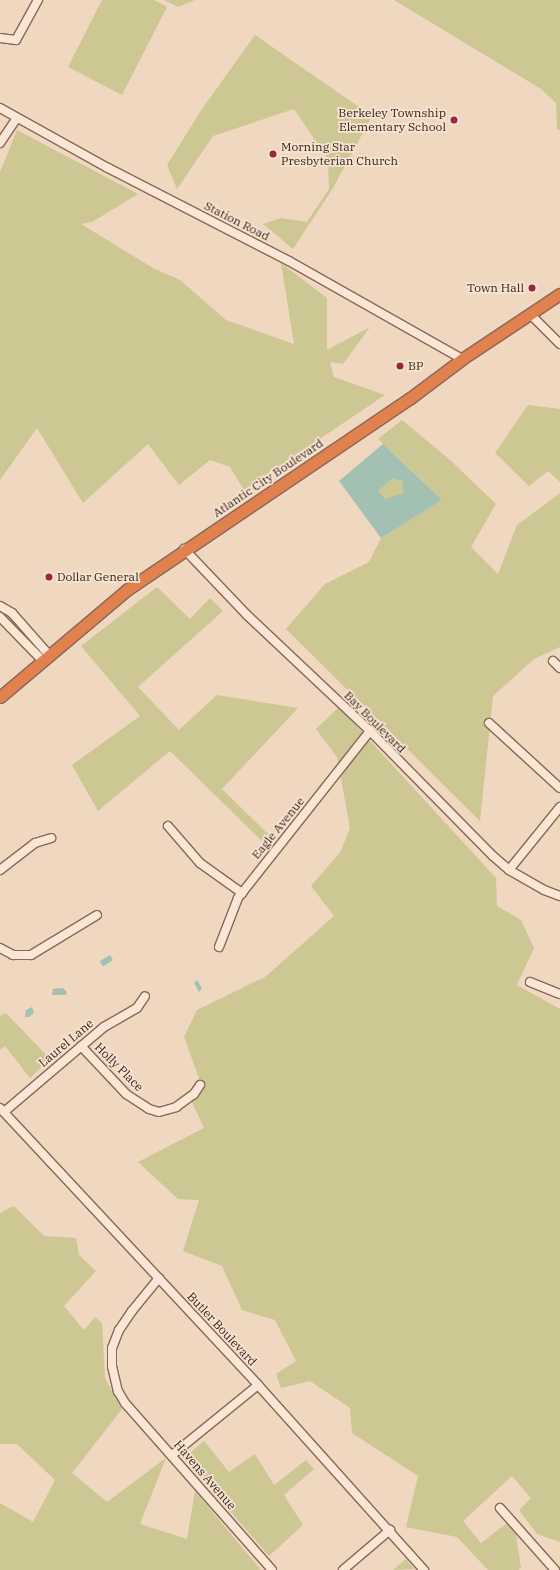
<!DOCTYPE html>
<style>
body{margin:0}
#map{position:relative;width:560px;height:1570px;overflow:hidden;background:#efd7c0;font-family:"IBM Plex Serif",serif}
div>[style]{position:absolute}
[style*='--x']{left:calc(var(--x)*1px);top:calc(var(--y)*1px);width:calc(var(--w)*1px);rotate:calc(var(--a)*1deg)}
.green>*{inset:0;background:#cdc794}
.water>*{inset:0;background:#a3c1b2;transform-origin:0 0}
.roads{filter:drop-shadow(1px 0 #896758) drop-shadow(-1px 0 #896758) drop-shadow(0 1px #896758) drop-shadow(0 -1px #896758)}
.minor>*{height:8px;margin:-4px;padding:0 4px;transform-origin:4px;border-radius:4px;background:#fae6d4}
.highway>*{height:11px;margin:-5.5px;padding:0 5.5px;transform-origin:5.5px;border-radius:5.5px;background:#e1814e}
.dots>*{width:11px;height:11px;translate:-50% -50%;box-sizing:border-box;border:2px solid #f6e3d0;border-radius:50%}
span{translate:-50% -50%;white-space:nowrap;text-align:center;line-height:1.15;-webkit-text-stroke:3.5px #f6e3d0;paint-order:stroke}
.poi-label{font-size:12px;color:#38241d}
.right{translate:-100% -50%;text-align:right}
.left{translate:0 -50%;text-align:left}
.street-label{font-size:12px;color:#38241d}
</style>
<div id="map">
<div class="green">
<div style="clip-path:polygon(102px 0,154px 0,167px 7px,122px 95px,68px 67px)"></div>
<div style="clip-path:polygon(164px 0,195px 0,178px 7px)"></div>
<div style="clip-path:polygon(394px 0,560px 0,560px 130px,557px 130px,556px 103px,541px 89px)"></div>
<div style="clip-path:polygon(255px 35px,372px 116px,333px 188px,293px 249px,263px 224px,281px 218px,307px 222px,329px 189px,328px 159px,294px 109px,213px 136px,177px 189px,167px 165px,202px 109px)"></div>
<div style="clip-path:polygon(17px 130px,138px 194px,92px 222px,81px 224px,153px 268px,180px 280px,226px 320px,294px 344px,281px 263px,327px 298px,327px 350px,370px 327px,343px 364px,330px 362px,334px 377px,385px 395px,244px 490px,230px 467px,210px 460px,179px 485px,148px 444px,83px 503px,37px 428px,0 480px,0 172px)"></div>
<div style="clip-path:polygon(528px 405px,560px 409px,560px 482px,548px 471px,529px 486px,495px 453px)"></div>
<div style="clip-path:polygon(402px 420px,450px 460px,496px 504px,471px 547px,498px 574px,517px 525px,560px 493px,560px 647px,534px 659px,493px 696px,480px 821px,286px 629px,325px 584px,369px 562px,381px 538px,442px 500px,378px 439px)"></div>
<div style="clip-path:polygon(393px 477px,404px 480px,403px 493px,385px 500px,378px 491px)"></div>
<div style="clip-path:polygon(157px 587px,190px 619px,210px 598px,223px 611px,138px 687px,179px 730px,217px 695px,298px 708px,222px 789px,268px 834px,263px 842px,170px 751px,98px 811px,72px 765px,140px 716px,81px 646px)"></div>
<div style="clip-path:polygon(339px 707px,496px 878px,497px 906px,521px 920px,534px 948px,517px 985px,560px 1009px,560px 1542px,537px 1534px,519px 1510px,531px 1498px,512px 1476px,463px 1521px,481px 1543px,507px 1523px,516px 1534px,521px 1568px,518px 1570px,488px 1570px,457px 1537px,406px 1527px,418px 1476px,352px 1433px,350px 1408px,310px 1381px,281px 1388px,276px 1374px,296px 1361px,275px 1320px,242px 1310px,222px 1266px,183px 1251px,199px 1200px,178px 1199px,138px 1162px,204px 1128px,189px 1096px,199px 1078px,184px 1037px,197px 1010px,265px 977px,334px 916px,311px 886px,341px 851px,350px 828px,337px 757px,316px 729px)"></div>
<div style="clip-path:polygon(6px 1013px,50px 1059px,30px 1078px,5px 1046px,0 1050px,0 1016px)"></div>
<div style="clip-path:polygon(14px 1206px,44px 1236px,76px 1238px,79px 1255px,96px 1271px,64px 1306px,84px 1330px,95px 1317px,102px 1323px,105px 1378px,122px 1409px,72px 1473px,107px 1502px,166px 1458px,140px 1524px,187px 1539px,195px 1491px,261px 1570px,0 1570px,0 1503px,33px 1522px,55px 1480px,17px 1444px,0 1444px,0 1213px)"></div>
<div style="clip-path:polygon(204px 1441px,229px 1472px,255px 1454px,274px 1485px,306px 1460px,314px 1469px,284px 1495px,303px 1525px,269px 1556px,184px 1458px)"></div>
<div style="clip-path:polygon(406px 1559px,414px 1569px,393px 1570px)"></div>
</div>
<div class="water">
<div style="clip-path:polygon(evenodd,383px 444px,442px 500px,381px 538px,339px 481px,383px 444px,393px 478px,403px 481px,403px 493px,385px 499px,378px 491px,393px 478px)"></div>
<div style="left:110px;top:955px;width:6px;height:12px;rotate:59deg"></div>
<div style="clip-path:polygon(197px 980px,202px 988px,199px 992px,194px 983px)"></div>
<div style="clip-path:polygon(63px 988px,67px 992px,66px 995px,52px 995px,53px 989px)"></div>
<div style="clip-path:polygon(32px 1007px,34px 1013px,29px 1017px,25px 1017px,26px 1010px)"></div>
</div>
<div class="roads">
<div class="minor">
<div style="--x:0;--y:38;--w:16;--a:7"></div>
<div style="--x:16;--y:40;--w:46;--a:-61.2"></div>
<div style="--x:0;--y:108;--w:124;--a:29.1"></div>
<div style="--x:108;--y:168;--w:203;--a:27.2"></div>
<div style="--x:289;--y:261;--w:199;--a:29.5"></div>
<div style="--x:0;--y:143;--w:30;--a:-56"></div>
<div style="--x:531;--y:315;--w:41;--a:45"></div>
<div style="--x:184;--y:549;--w:91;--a:46.3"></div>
<div style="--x:247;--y:615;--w:169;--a:43.3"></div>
<div style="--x:370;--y:731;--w:175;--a:45.5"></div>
<div style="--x:493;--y:856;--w:21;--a:41"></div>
<div style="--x:509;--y:870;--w:40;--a:29.7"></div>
<div style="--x:544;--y:890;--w:17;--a:21"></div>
<div style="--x:0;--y:606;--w:14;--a:30"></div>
<div style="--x:12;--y:613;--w:56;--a:48.6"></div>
<div style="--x:0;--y:617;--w:62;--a:45.7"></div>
<div style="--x:553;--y:661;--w:10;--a:45"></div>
<div style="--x:489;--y:723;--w:96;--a:42.5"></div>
<div style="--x:168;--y:826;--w:49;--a:49.1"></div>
<div style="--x:200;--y:863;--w:52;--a:35.5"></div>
<div style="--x:0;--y:870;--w:44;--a:-37.6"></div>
<div style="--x:35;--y:843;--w:17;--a:-17"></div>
<div style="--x:509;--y:870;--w:81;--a:-51"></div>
<div style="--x:219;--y:947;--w:53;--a:-68.8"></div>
<div style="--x:238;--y:898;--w:213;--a:-51.7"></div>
<div style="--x:0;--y:948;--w:15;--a:28"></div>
<div style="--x:13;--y:955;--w:18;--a:0"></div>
<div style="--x:31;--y:955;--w:77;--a:-31.2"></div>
<div style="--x:530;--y:982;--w:32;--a:22"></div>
<div style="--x:81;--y:1046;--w:66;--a:46.8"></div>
<div style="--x:126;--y:1094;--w:27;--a:33"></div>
<div style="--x:149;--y:1109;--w:10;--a:17"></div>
<div style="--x:159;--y:1112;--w:18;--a:-16"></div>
<div style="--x:176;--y:1107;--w:22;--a:-36"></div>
<div style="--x:194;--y:1094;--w:11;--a:-56"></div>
<div style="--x:0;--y:1108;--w:379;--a:47"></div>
<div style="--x:258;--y:1385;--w:249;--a:48.1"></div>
<div style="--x:4;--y:1112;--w:131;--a:-40.4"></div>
<div style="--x:104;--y:1027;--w:38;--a:-30"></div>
<div style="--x:137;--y:1008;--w:14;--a:-56"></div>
<div style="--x:159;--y:1278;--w:43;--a:129.3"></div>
<div style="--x:132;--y:1311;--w:23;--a:124"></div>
<div style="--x:119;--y:1330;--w:19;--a:111"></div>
<div style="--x:112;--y:1348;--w:18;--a:90"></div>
<div style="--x:112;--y:1366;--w:26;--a:77"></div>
<div style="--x:118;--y:1391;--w:14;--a:60"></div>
<div style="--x:125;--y:1403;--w:222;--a:48.6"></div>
<div style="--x:172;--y:1455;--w:111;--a:-39.1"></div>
<div style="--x:500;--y:1508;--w:83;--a:48.4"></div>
<div style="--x:343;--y:1570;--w:62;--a:-40.4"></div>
</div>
<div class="highway">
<div style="--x:0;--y:697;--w:167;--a:-40.2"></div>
<div style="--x:128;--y:589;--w:339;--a:-34.1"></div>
<div style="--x:409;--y:399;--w:66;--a:-37"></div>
<div style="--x:462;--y:359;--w:118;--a:-33.6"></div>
</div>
</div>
<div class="dots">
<div style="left:454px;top:120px;background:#992640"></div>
<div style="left:273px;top:154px;background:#992640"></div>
<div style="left:532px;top:288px;background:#992640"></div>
<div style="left:400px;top:366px;background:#992640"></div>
<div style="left:49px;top:577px;background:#992640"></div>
</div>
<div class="poi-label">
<span class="right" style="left:446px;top:120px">Berkeley Township<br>Elementary School</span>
<span class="left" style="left:281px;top:154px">Morning Star<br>Presbyterian Church</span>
<span class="right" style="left:524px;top:288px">Town Hall</span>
<span class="left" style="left:408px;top:366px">BP</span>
<span class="left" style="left:57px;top:577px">Dollar General</span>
</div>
<div class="street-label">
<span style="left:237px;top:221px;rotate:27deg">Station Road</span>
<span style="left:268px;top:478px;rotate:-34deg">Atlantic City Boulevard</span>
<span style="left:375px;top:722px;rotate:45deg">Bay Boulevard</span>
<span style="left:278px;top:828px;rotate:-51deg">Eagle Avenue</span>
<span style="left:66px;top:1043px;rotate:-40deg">Laurel Lane</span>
<span style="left:119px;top:1067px;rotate:45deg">Holly Place</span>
<span style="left:222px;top:1329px;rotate:47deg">Butler Boulevard</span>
<span style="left:205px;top:1475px;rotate:49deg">Havens Avenue</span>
</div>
</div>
